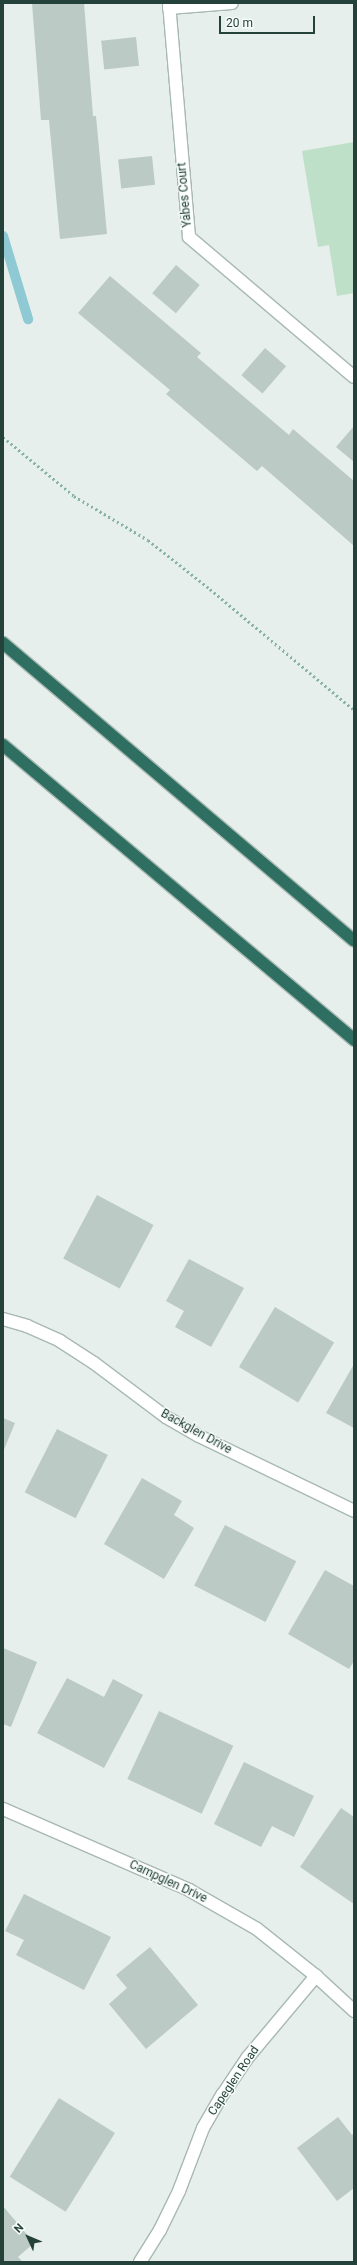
<!DOCTYPE html>
<style>
body{margin:0}
#map{position:relative;width:357px;height:2265px;overflow:hidden;background:#e6efeb;font-family:Roboto,sans-serif}
div>[style]{position:absolute}
[style*='--x']{left:calc(var(--x)*1px);top:calc(var(--y)*1px);width:calc(var(--w)*1px);rotate:calc(var(--a)*1deg)}
.green>*{inset:0;background:#bfe0c8}
.stream>*{height:10px;margin:-5px;padding:0 5px;transform-origin:5px;border-radius:5px;background:#8ec9d4}
.building>*{inset:0;background:#bbcac4;transform-origin:0 0}
.path>*{height:2.5px;margin-top:-1.25px;transform-origin:0;background:repeating-linear-gradient(90deg,#86b3a5 0 2px,transparent 0 5px)}
.roads{filter:drop-shadow(1px 0 #a8b8b2) drop-shadow(-1px 0 #a8b8b2) drop-shadow(0 1px #a8b8b2) drop-shadow(0 -1px #a8b8b2)}
.street>*{height:12px;margin:-6px;padding:0 6px;transform-origin:6px;border-radius:6px;background:#fff}
.highway>*{height:12px;margin:-6px;padding:0 6px;transform-origin:6px;border-radius:6px;background:#2f6f62}
span{translate:-50% -50%;white-space:nowrap;text-align:center;line-height:1.15;-webkit-text-stroke:3px #f7fbf9;paint-order:stroke}
.street-label{font-size:12px;color:#24423a}
.frame{position:absolute;inset:0;border:4px solid #24423a;pointer-events:none}
.north{position:absolute;left:8px;top:2217px;width:40px;height:40px;-webkit-text-stroke:3px #f7fbf9;paint-order:stroke;rotate:314deg;font-size:11px;font-weight:700;line-height:16px;text-align:center;color:#24423a}
.north::after{content:'';display:block;margin:auto;width:14px;height:18px;background:#24423a;clip-path:polygon(50% 0,100% 100%,50% 72%,0 100%)}
.scale{position:absolute;left:219px;top:16px;width:96px;height:18px;box-sizing:border-box;border:2px solid #24423a;border-top:0;padding-left:5px;font-size:12px;line-height:14px;white-space:nowrap;color:#24423a;-webkit-text-stroke:3px #f7fbf9;paint-order:stroke}
</style>
<div id="map">
<div class="green">
<div style="clip-path:polygon(354px 142px,354px 293px,337px 296px,329px 245px,318px 247px,302px 151px)"></div>
</div>
<div class="stream">
<div style="--x:3;--y:236;--w:87;--a:73.2"></div>
</div>
<div class="building">
<div style="clip-path:polygon(32px 3px,84px 3px,93px 116px,96px 116px,107px 234px,60px 239px,49px 120px,41px 120px)"></div>
<div style="left:136px;top:37px;width:29px;height:35px;rotate:84deg"></div>
<div style="left:152px;top:156px;width:29px;height:34px;rotate:84deg"></div>
<div style="left:176px;top:265px;width:31px;height:37px;rotate:40deg"></div>
<div style="clip-path:polygon(110px 276px,201px 353px,197px 357px,289px 435px,293px 429px,354px 481px,353px 545px,262px 466px,257px 471px,166px 394px,170px 390px,78px 313px)"></div>
<div style="left:265px;top:348px;width:28px;height:36px;rotate:41deg"></div>
<div style="clip-path:polygon(354px 426px,354px 462px,336px 447px)"></div>
<div style="left:97px;top:1195px;width:64px;height:72px;rotate:28deg"></div>
<div style="clip-path:polygon(189px 1259px,244px 1288px,211px 1347px,175px 1327px,184px 1311px,166px 1301px)"></div>
<div style="left:275px;top:1307px;width:69px;height:70px;rotate:31deg"></div>
<div style="clip-path:polygon(354px 1364px,354px 1428px,326px 1413px)"></div>
<div style="clip-path:polygon(3px 1418px,15px 1423px,3px 1452px)"></div>
<div style="left:57px;top:1429px;width:57px;height:71px;rotate:27deg"></div>
<div style="clip-path:polygon(142px 1478px,182px 1501px,174px 1515px,194px 1528px,164px 1579px,104px 1544px)"></div>
<div style="left:225px;top:1525px;width:80px;height:68px;rotate:27deg"></div>
<div style="clip-path:polygon(325px 1570px,354px 1586px,354px 1661px,349px 1669px,288px 1634px)"></div>
<div style="clip-path:polygon(3px 1648px,37px 1662px,11px 1727px,3px 1724px)"></div>
<div style="clip-path:polygon(67px 1678px,104px 1697px,113px 1679px,143px 1695px,104px 1768px,37px 1733px)"></div>
<div style="left:159px;top:1711px;width:82px;height:75px;rotate:25deg"></div>
<div style="clip-path:polygon(244px 1762px,314px 1796px,294px 1837px,272px 1826px,261px 1847px,214px 1824px)"></div>
<div style="clip-path:polygon(341px 1808px,354px 1817px,354px 1904px,300px 1867px)"></div>
<div style="clip-path:polygon(24px 1894px,111px 1937px,84px 1990px,16px 1955px,24px 1940px,5px 1931px)"></div>
<div style="clip-path:polygon(150px 1947px,198px 2005px,146px 2049px,109px 2004px,127px 1988px,116px 1975px)"></div>
<div style="left:59px;top:2098px;width:66px;height:93px;rotate:32deg"></div>
<div style="clip-path:polygon(338px 2117px,352px 2135px,354px 2133px,354px 2188px,337px 2201px,297px 2148px)"></div>
<div style="clip-path:polygon(3px 2206px,34px 2243px,18px 2257px,23px 2262px,3px 2262px)"></div>
</div>
<div class="path">
<div style="--x:3;--y:437;--w:92;--a:39.7"></div>
<div style="--x:74;--y:496;--w:86;--a:30.7"></div>
<div style="--x:148;--y:540;--w:79;--a:38.3"></div>
<div style="--x:210;--y:589;--w:188;--a:40"></div>
</div>
<div class="roads">
<div class="street">
<div style="--x:169;--y:3;--w:235;--a:85.1"></div>
<div style="--x:189;--y:237;--w:216;--a:40.3"></div>
<div style="--x:169;--y:8;--w:63;--a:-4.5"></div>
<div style="--x:3;--y:1319;--w:25;--a:16"></div>
<div style="--x:27;--y:1326;--w:36;--a:24"></div>
<div style="--x:60;--y:1341;--w:40;--a:32.9"></div>
<div style="--x:94;--y:1363;--w:90;--a:36.9"></div>
<div style="--x:166;--y:1417;--w:38;--a:30"></div>
<div style="--x:199;--y:1436;--w:172;--a:25.8"></div>
<div style="--x:3;--y:1809;--w:203;--a:23.5"></div>
<div style="--x:189;--y:1890;--w:78;--a:29.8"></div>
<div style="--x:257;--y:1929;--w:75;--a:38.5"></div>
<div style="--x:316;--y:1976;--w:52;--a:42.6"></div>
<div style="--x:140;--y:2262;--w:38;--a:-58"></div>
<div style="--x:160;--y:2230;--w:43;--a:-64"></div>
<div style="--x:179;--y:2191;--w:67;--a:-69.1"></div>
<div style="--x:203;--y:2128;--w:39;--a:-60"></div>
<div style="--x:223;--y:2094;--w:45;--a:-56"></div>
<div style="--x:248;--y:2057;--w:106;--a:-50"></div>
</div>
<div class="highway">
<div style="--x:3;--y:643;--w:460;--a:40.3"></div>
<div style="--x:3;--y:745;--w:459;--a:40"></div>
</div>
</div>
<div class="street-label">
<span style="left:185px;top:195px;rotate:-95deg">Yabes Court</span>
<span style="left:196px;top:1432px;rotate:29deg">Backglen Drive</span>
<span style="left:168px;top:1882px;rotate:25deg">Campglen Drive</span>
<span style="left:234px;top:2081px;rotate:-56deg">Capeglen Road</span>
</div>
<div class="frame"></div>
<div class="north">N</div>
<div class="scale">20 m</div>
</div>
